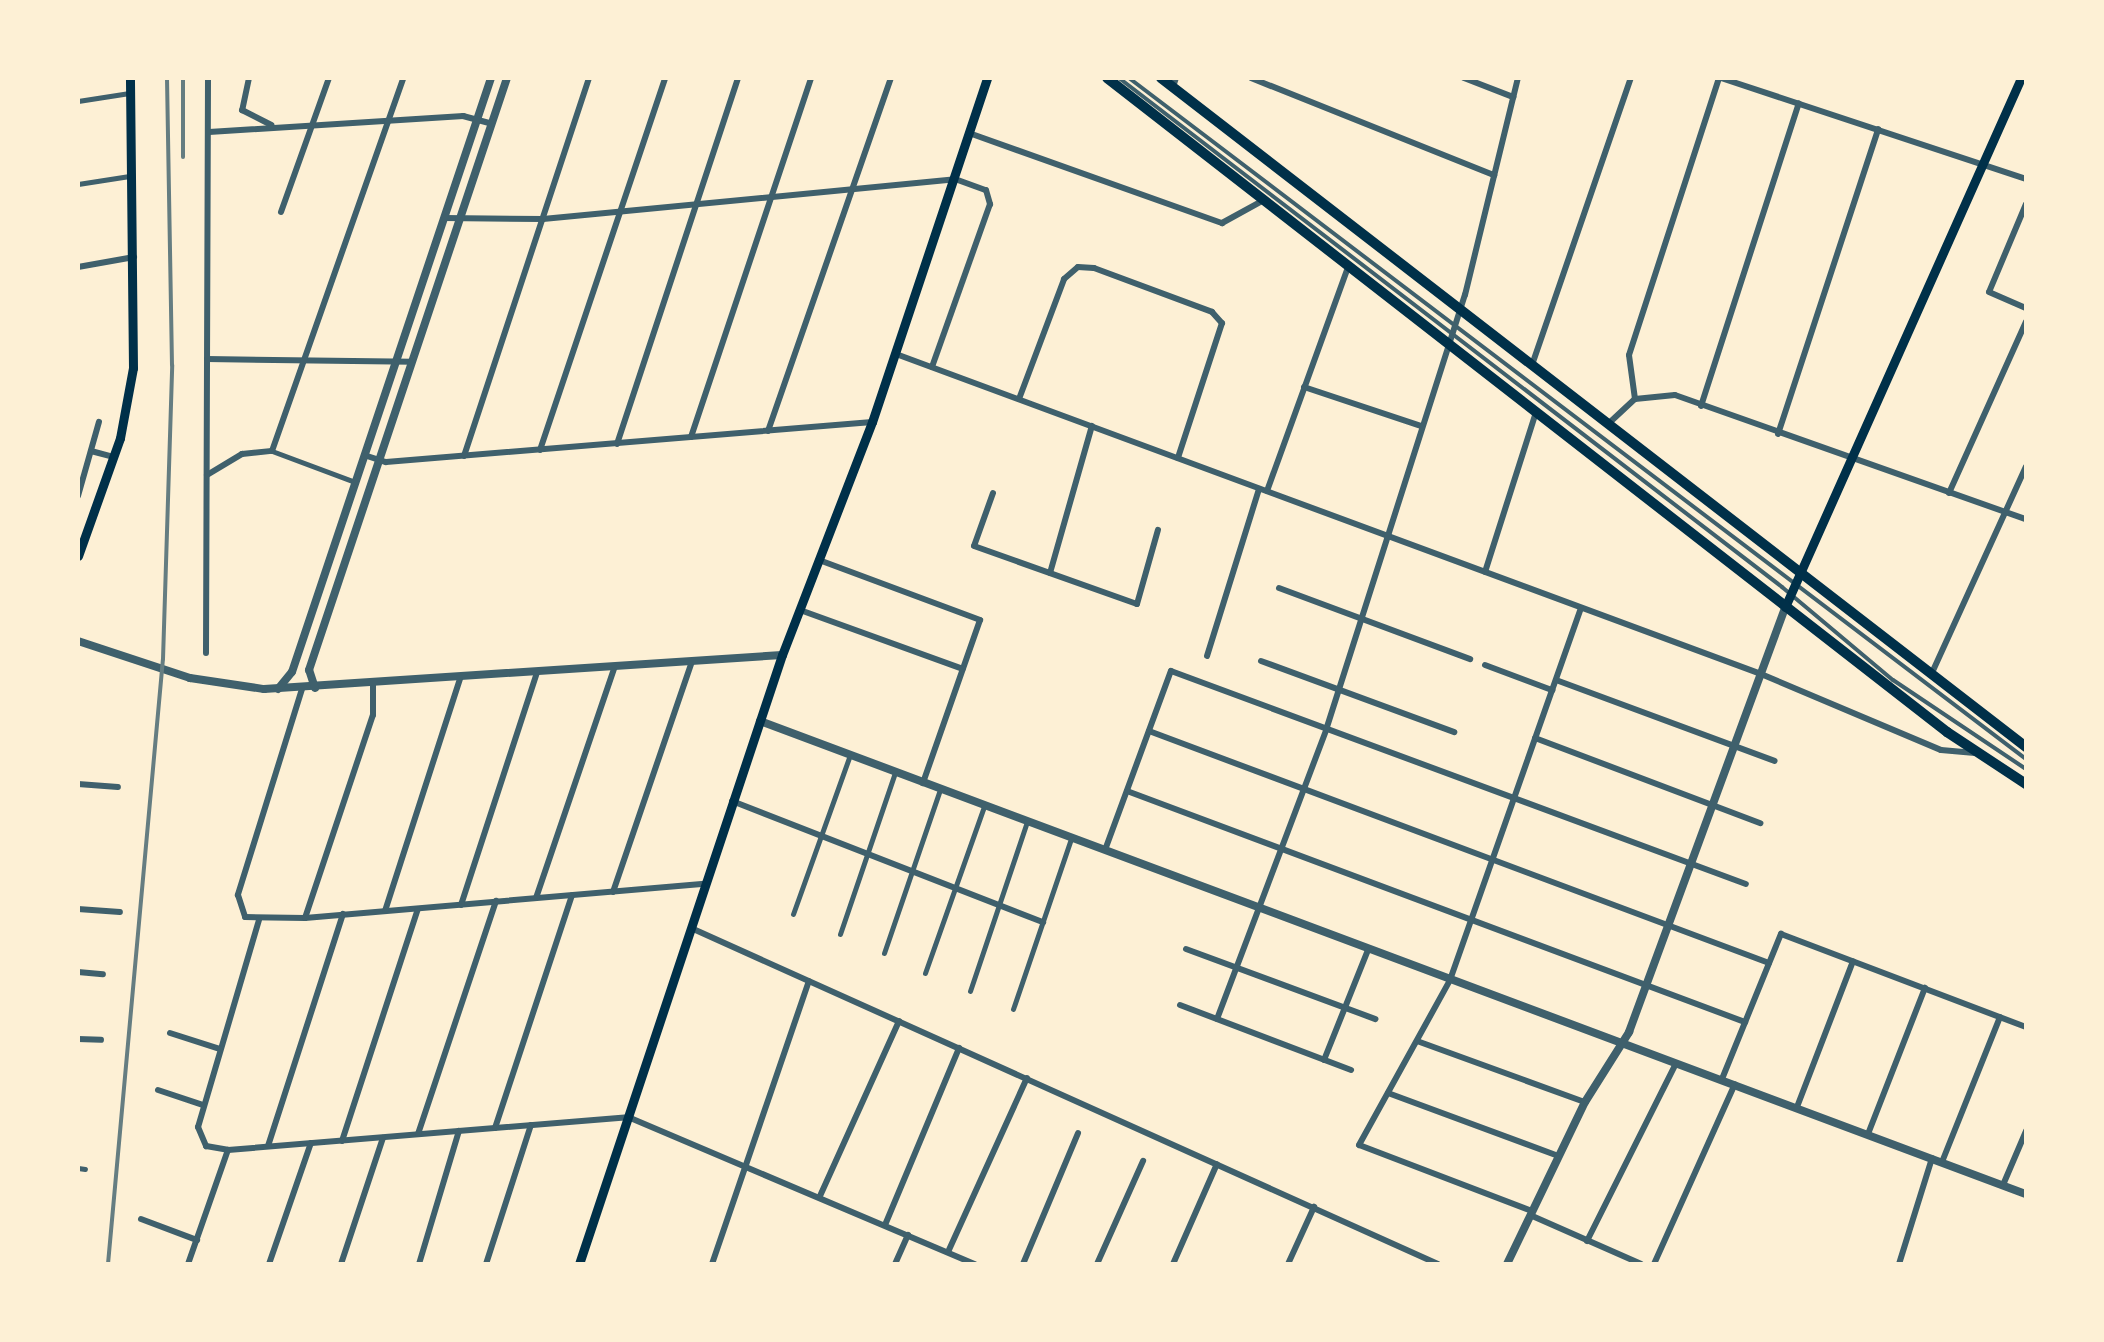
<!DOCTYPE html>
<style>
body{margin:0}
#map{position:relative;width:2104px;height:1342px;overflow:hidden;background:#fdf0d5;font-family:"Public Sans",sans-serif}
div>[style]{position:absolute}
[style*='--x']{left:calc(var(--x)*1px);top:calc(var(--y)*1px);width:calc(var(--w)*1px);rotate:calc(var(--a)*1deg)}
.service>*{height:4px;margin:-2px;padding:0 2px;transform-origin:2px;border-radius:2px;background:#3f606c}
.pedestrian>*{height:5px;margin:-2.5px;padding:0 2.5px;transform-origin:2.5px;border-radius:2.5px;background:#3f606c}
.minor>*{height:6px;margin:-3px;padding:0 3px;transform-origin:3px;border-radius:3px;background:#3f606c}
.tertiary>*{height:8px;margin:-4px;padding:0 4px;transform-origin:4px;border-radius:4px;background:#3f606c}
.secondary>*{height:9px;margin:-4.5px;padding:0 4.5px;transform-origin:4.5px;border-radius:4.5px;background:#003049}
.primary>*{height:10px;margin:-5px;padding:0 5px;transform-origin:5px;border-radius:5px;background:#003049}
.rail>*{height:4px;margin:-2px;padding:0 2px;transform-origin:2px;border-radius:2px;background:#657d81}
span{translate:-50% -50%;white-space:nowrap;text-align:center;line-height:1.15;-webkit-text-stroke:9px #fdf0d5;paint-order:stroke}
.frame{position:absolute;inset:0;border:80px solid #fdf0d5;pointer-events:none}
</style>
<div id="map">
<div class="service">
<div style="--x:1119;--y:78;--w:836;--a:37.51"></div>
<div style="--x:1782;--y:587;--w:145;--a:40"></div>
<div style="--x:1893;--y:680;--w:160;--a:33.8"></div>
<div style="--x:1129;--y:78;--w:1126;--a:37.21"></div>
</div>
<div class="pedestrian">
<div style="--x:78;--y:101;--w:52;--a:-8.9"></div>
<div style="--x:78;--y:184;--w:52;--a:-8.9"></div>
<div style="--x:272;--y:451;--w:89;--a:20.5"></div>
<div style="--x:793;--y:914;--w:169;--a:-70.3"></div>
<div style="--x:840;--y:934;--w:171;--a:-71.2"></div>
<div style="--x:884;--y:953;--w:173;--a:-71.1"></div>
<div style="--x:925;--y:973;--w:177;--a:-70.5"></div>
<div style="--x:970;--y:991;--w:178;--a:-71.4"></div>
<div style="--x:1013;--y:1009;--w:180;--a:-71.2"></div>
<div style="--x:78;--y:1168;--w:7;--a:8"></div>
</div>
<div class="minor">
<div style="--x:249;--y:78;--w:33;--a:102"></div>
<div style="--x:242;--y:110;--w:33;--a:27"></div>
<div style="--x:1251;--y:78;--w:262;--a:21.8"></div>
<div style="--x:1464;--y:78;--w:53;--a:21.2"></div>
<div style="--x:1721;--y:78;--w:321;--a:18.3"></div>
<div style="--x:1173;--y:87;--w:9;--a:-72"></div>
<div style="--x:209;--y:132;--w:255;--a:-3.6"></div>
<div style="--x:463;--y:116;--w:30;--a:15"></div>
<div style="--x:969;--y:133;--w:269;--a:19.6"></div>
<div style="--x:1222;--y:223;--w:48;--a:-28.7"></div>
<div style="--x:2026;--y:204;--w:95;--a:112.8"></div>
<div style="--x:1989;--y:292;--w:40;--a:23.4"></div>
<div style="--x:281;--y:212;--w:142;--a:-70.3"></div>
<div style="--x:444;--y:218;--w:99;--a:0.6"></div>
<div style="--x:543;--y:219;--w:414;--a:-5.5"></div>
<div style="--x:955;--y:179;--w:33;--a:20"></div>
<div style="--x:986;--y:190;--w:15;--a:74"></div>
<div style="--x:990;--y:204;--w:173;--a:109.6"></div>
<div style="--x:78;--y:267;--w:57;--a:-10.1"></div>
<div style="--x:896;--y:354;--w:922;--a:20.3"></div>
<div style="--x:1761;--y:674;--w:195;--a:22.9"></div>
<div style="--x:1941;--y:750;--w:34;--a:5"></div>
<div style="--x:207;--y:359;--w:205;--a:0.8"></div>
<div style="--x:1532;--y:365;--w:304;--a:-71"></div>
<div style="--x:1304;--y:387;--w:123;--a:18.4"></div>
<div style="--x:1019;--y:399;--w:128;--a:-69.4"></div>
<div style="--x:1064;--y:279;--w:18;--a:-41"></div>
<div style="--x:1078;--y:267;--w:16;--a:4"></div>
<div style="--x:1094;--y:268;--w:126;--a:20.4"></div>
<div style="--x:1212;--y:312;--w:15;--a:48"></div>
<div style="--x:1222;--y:323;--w:142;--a:108.1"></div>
<div style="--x:1635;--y:399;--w:44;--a:-97.8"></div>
<div style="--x:1629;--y:355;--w:291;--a:-72"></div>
<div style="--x:1701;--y:406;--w:318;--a:-72.1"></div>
<div style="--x:1608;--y:424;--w:37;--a:-43"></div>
<div style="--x:1635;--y:399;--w:40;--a:-5.7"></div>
<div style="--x:1675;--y:395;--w:372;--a:19.5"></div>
<div style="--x:768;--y:431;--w:374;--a:-70.8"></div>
<div style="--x:1778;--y:434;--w:321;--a:-71.8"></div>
<div style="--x:691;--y:437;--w:379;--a:-71.5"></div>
<div style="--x:617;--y:444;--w:385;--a:-71.7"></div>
<div style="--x:540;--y:450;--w:392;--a:-71.4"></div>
<div style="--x:91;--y:451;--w:24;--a:15"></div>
<div style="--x:364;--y:455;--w:23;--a:18"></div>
<div style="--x:386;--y:462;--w:488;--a:-4.7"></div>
<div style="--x:464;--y:456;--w:398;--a:-71.7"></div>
<div style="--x:207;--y:475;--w:41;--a:-31"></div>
<div style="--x:242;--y:454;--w:30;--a:-6"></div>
<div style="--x:272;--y:451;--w:395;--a:-70.6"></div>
<div style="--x:1267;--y:491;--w:235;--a:-70.1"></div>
<div style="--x:993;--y:493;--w:56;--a:109.7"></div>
<div style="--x:974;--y:546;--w:173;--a:19.6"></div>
<div style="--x:1137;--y:604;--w:77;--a:-74.2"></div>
<div style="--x:1949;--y:493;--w:188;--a:-65.8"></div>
<div style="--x:78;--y:496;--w:77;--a:-74.2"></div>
<div style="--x:819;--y:560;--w:172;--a:20.4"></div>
<div style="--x:980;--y:620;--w:173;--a:109.3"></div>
<div style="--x:1485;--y:572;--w:168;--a:-72.3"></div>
<div style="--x:1050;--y:573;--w:153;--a:-74.1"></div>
<div style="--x:1279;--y:588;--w:204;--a:20.4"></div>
<div style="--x:800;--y:610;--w:173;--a:19.9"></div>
<div style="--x:206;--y:653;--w:575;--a:-89.8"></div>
<div style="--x:1207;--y:656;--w:175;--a:-72.7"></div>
<div style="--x:1261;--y:661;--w:206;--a:20.2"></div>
<div style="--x:1485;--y:665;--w:72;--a:20.5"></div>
<div style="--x:1931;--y:675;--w:229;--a:-65.5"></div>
<div style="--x:1556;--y:680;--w:233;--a:20.3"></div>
<div style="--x:302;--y:689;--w:216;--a:107.3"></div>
<div style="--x:238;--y:895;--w:23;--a:72"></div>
<div style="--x:245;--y:917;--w:60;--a:1"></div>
<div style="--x:305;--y:918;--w:401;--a:-4.9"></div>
<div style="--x:1149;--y:731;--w:662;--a:20.52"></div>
<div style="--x:1535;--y:738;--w:241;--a:20.7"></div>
<div style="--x:78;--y:784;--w:40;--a:4.3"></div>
<div style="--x:1127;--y:791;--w:660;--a:20.5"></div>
<div style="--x:732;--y:801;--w:334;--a:21.3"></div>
<div style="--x:1105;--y:850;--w:191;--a:-69.8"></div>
<div style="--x:1171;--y:671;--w:613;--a:20.33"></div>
<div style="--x:613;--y:892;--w:244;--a:-71.1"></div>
<div style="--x:536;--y:898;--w:245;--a:-71.2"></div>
<div style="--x:461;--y:905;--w:245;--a:-71.9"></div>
<div style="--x:78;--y:909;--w:42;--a:4.1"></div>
<div style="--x:385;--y:911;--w:247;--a:-72.1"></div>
<div style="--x:305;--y:918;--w:214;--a:-71.5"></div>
<div style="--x:373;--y:715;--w:32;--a:-90"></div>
<div style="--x:259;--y:920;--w:216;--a:106.4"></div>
<div style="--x:198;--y:1127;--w:21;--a:67"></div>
<div style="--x:206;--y:1146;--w:22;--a:10"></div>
<div style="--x:228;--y:1150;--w:401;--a:-4.7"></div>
<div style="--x:628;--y:1117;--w:377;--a:23"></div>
<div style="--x:691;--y:928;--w:819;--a:24.22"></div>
<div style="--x:1186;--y:949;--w:202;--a:20.3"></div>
<div style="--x:78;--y:972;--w:25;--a:5"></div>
<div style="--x:1180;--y:1005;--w:183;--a:20.8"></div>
<div style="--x:1217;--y:1019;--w:309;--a:-69.3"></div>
<div style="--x:1326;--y:730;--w:457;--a:-72.3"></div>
<div style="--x:1465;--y:295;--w:223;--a:-76.3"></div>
<div style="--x:170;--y:1033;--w:52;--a:17.7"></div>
<div style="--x:78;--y:1039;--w:23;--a:2"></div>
<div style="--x:1417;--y:1041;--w:179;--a:20"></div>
<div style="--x:1324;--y:1060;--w:118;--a:-68.2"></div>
<div style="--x:1722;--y:1079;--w:157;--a:-67.9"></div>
<div style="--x:1781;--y:934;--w:262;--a:20.8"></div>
<div style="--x:158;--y:1090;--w:47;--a:18.4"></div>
<div style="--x:1388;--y:1093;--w:181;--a:20.3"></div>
<div style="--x:1797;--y:1107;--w:156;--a:-69"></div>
<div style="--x:495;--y:1128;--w:245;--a:-71.7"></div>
<div style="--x:418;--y:1134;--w:246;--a:-71.5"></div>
<div style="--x:1868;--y:1134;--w:157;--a:-68.7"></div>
<div style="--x:342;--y:1141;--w:244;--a:-71.9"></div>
<div style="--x:268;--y:1146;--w:244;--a:-72.1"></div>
<div style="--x:1942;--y:1162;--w:156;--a:-68.2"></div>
<div style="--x:2003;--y:1185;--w:59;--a:-66.9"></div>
<div style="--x:820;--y:1196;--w:192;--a:-65.7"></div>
<div style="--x:1532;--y:1211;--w:185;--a:-159.1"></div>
<div style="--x:1359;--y:1145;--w:188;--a:-61.1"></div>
<div style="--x:1450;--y:980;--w:394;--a:-70.6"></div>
<div style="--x:1530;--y:1215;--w:121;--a:23.8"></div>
<div style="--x:141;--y:1219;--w:60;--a:20.6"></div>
<div style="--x:885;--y:1225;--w:192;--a:-67.3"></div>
<div style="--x:1587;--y:1241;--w:199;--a:-63.4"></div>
<div style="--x:948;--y:1252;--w:191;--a:-65.6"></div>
<div style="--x:188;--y:1264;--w:121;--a:-70.7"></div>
<div style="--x:269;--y:1264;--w:128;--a:-70.9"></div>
<div style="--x:341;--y:1264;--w:133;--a:-71.6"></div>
<div style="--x:419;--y:1264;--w:139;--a:-73.3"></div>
<div style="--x:486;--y:1264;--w:146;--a:-72.1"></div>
<div style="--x:712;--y:1264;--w:299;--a:-71.1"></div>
<div style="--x:895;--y:1264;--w:32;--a:-66"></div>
<div style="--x:1023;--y:1264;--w:142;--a:-67.2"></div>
<div style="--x:1097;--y:1264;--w:113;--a:-65.9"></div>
<div style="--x:1173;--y:1264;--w:109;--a:-66.3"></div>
<div style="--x:1288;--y:1264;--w:63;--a:-65.5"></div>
<div style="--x:1654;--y:1264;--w:197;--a:-65.8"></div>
<div style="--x:1899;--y:1264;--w:111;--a:-72.7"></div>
</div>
<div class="tertiary">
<div style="--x:78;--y:641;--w:118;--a:18.3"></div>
<div style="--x:190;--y:678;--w:75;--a:8.5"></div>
<div style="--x:264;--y:689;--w:519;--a:-3.76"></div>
<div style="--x:315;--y:688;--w:19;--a:-108"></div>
<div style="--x:309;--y:670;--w:624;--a:-71.51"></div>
<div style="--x:278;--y:689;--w:22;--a:-51"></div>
<div style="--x:292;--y:672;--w:626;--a:-71.48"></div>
<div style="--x:760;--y:721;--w:1351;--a:20.49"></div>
<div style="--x:1507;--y:1264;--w:180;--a:-64.3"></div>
<div style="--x:1585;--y:1102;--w:83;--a:-57.8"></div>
<div style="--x:1629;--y:1032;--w:453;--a:-69.8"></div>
</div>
<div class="secondary">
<div style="--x:78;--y:556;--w:125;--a:-70.4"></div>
<div style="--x:120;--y:438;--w:71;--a:-79.5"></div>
<div style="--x:133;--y:368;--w:290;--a:-90.6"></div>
<div style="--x:1785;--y:607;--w:579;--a:-65.96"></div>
<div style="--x:579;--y:1264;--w:642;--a:-71.57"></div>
<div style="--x:782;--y:655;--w:250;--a:-68.9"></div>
<div style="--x:872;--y:422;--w:363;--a:-71.5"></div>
</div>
<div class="primary">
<div style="--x:1107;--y:78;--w:1065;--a:37.9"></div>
<div style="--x:1947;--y:732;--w:95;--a:33.4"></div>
<div style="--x:1161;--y:78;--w:1094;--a:37.72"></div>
</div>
<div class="rail">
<div style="--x:183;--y:78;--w:79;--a:90"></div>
<div style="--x:108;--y:1264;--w:607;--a:-84.81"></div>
<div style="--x:163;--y:659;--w:294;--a:-88.2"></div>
<div style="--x:172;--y:365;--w:287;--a:-91"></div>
</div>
<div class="frame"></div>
</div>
